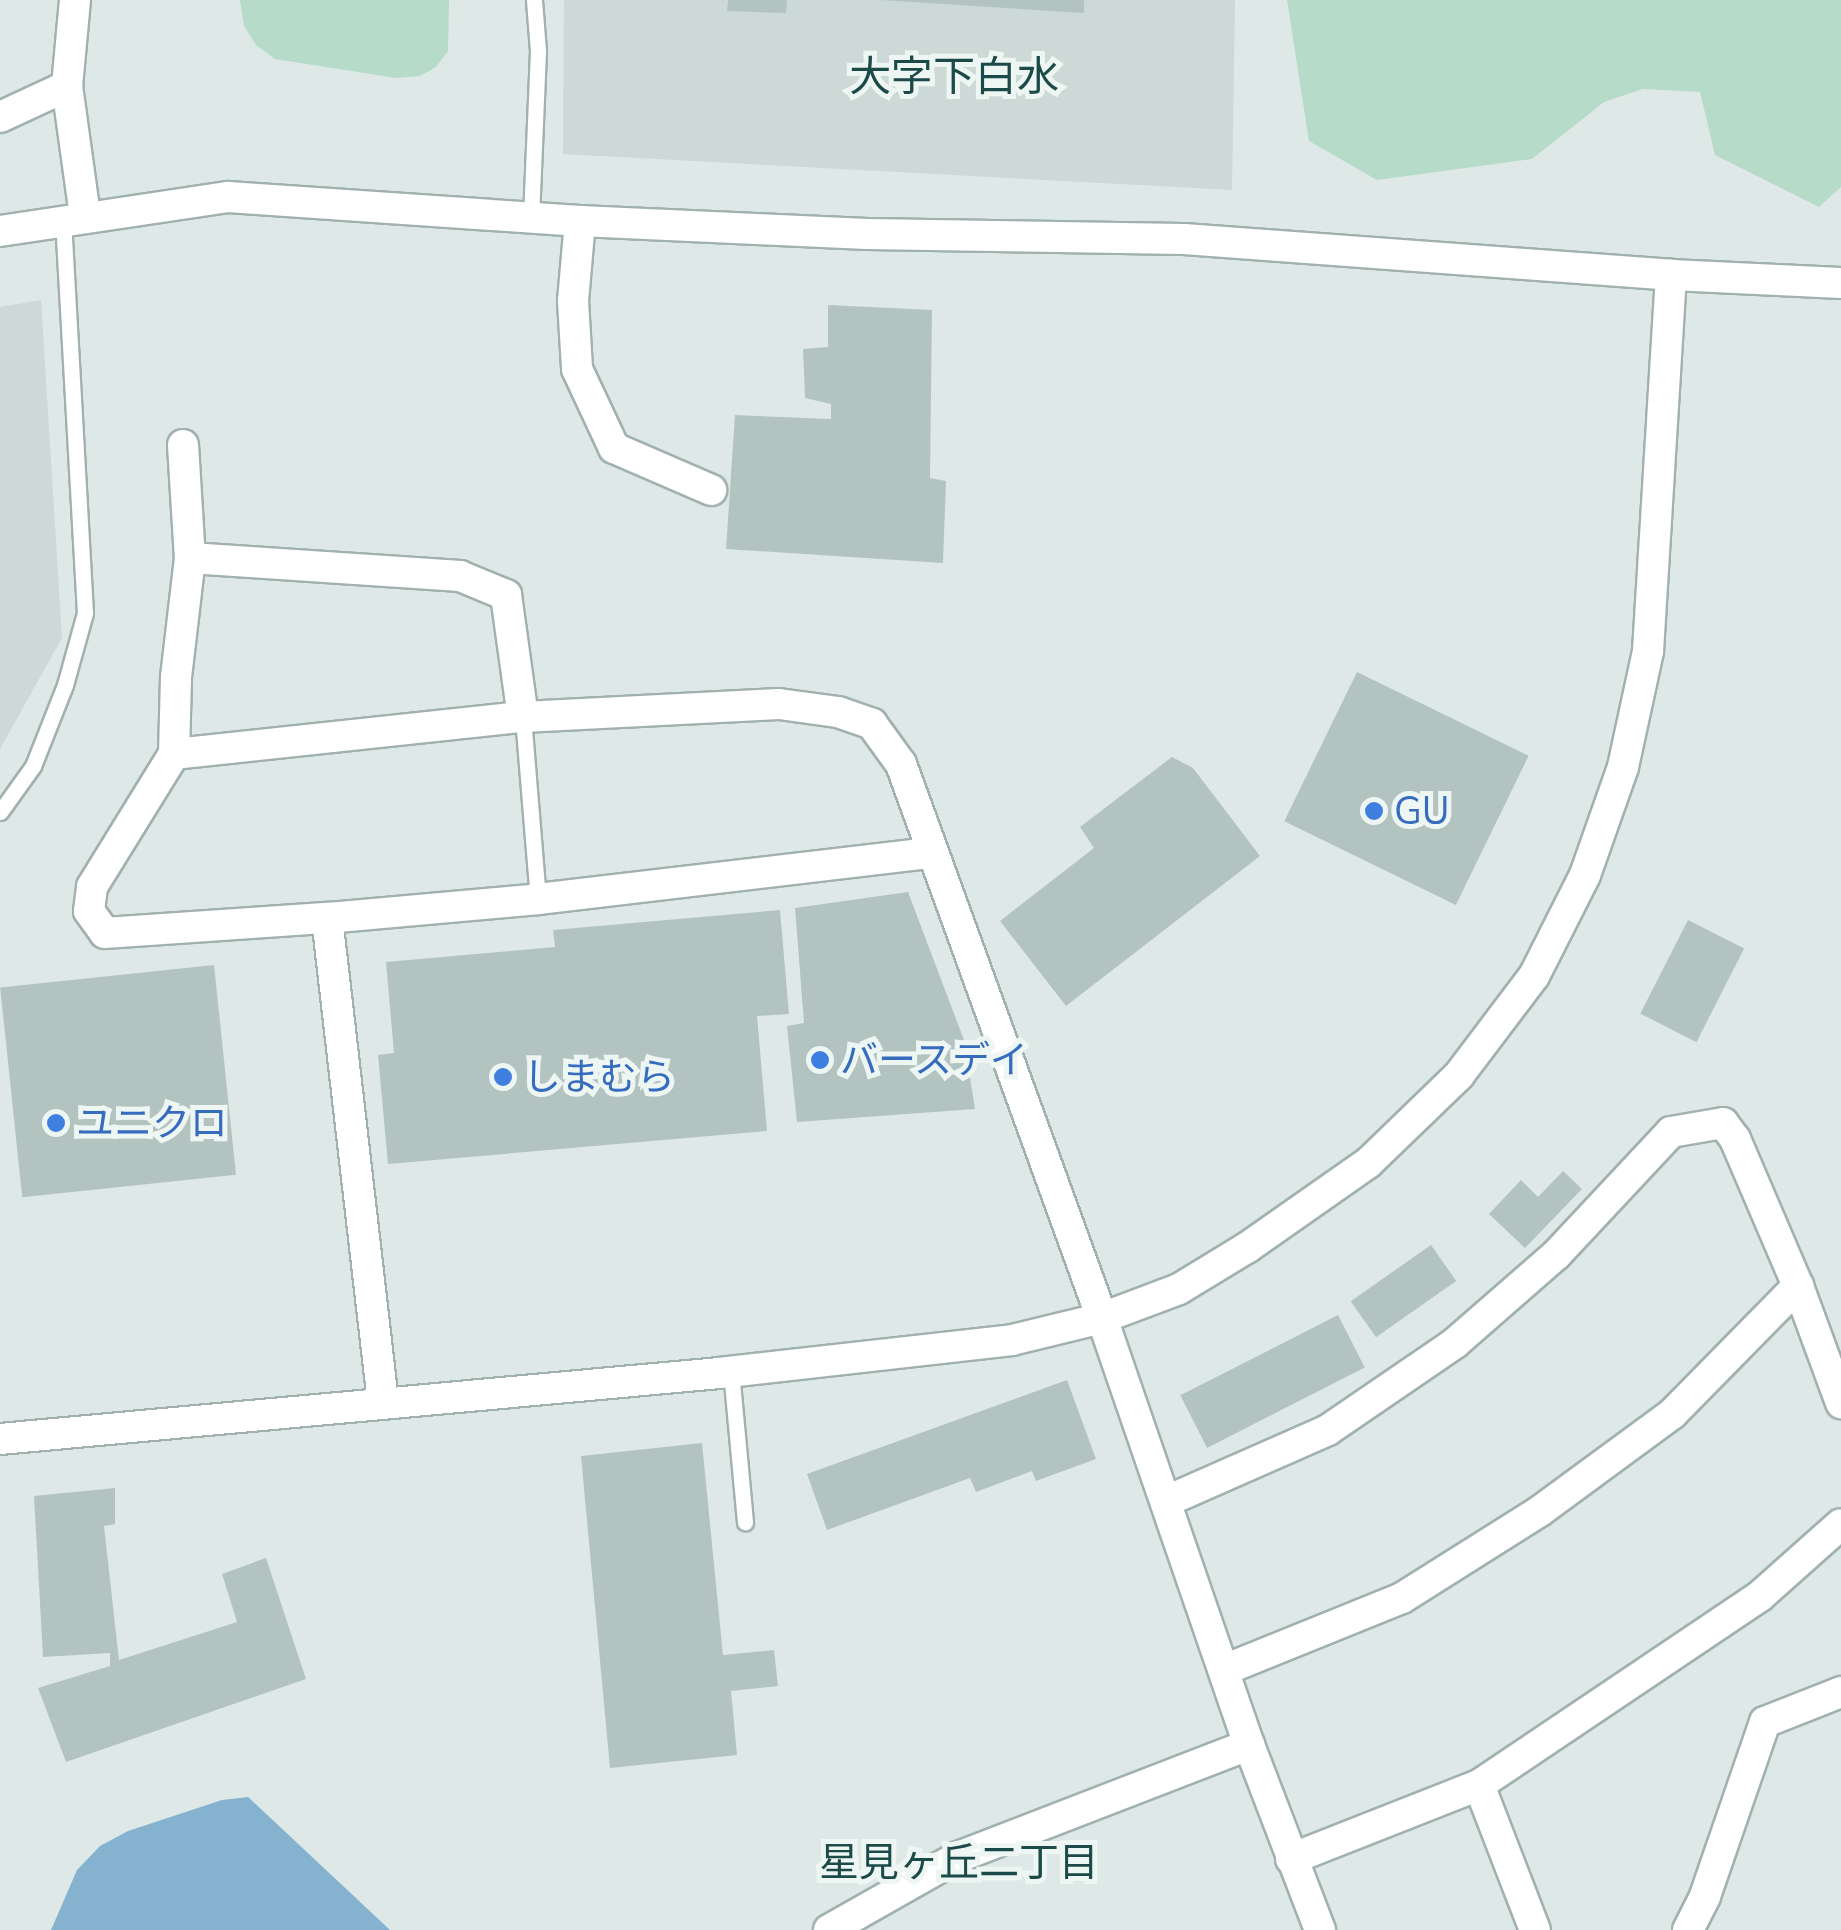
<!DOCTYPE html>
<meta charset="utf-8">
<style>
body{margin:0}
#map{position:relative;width:1841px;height:1930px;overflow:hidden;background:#dee9e7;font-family:Mulish,"Noto Sans JP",sans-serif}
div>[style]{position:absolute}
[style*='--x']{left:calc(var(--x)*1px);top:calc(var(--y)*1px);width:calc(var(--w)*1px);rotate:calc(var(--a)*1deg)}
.built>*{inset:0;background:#ccd9d6}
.green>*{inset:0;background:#b6dbc8}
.water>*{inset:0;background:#85b3cf}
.building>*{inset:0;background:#b3c4c0;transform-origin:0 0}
.roads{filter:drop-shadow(2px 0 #a1b1af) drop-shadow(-2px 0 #a1b1af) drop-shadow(0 2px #a1b1af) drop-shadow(0 -2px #a1b1af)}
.service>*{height:15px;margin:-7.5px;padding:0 7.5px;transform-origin:7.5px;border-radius:7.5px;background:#fff}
.minor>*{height:30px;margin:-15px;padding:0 15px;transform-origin:15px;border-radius:15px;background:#fff}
.tertiary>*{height:30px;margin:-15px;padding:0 15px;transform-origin:15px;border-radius:15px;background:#fff}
.dots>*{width:28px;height:28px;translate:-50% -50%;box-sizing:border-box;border:5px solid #eef6f4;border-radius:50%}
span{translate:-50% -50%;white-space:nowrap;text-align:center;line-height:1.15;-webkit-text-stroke:10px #eef6f4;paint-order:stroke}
.shop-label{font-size:38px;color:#366cbe}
.left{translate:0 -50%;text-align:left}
.neighbourhood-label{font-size:40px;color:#1c4a49}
.quarter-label{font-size:42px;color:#1c4a49}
</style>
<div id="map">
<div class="built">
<div style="clip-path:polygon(564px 0,1235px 0,1232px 190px,563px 154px)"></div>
<div style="clip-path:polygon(41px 300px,62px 638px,0 749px,0 307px)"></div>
</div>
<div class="green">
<div style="clip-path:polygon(240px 0,449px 0,448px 51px,436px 67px,420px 76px,396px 78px,275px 59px,256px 45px,244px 26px)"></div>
<div style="clip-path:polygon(1287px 0,1841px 0,1841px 187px,1819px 207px,1715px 155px,1700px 92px,1643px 89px,1604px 102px,1532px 159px,1377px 180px,1309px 141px)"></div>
</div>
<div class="water">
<div style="clip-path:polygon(248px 1797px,390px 1930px,51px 1930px,77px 1870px,100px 1846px,128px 1831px,222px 1800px)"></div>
</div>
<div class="building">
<div style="clip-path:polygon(728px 0,787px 0,786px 13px,727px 11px)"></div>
<div style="clip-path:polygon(881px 0,1084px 0,1084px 13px)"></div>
<div style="clip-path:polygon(828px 305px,932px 310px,930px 478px,946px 481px,943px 563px,726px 549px,735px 415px,831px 419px,831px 404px,805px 398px,803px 349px,828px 347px)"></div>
<div style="left:1357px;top:672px;width:191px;height:166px;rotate:26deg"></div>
<div style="clip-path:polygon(1172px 757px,1193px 768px,1260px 856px,1066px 1006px,1000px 921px,1094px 848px,1080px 827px)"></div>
<div style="clip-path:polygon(908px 892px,964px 1040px,975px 1109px,797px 1122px,787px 1026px,804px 1023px,795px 908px)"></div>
<div style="clip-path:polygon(780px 910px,789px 1014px,757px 1016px,767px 1131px,388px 1164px,378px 1055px,394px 1053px,386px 962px,555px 947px,553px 930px)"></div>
<div style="left:1688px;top:920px;width:63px;height:105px;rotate:27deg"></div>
<div style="left:214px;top:965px;width:211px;height:215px;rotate:84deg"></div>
<div style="clip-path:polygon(1563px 1171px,1582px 1189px,1525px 1248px,1489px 1214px,1521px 1180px,1538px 1197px)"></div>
<div style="left:1431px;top:1245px;width:44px;height:98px;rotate:55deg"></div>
<div style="left:1338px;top:1315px;width:59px;height:177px;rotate:63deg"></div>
<div style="clip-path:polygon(1067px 1380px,1096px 1459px,1036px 1481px,1032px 1471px,976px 1492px,970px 1478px,827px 1530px,807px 1474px)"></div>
<div style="clip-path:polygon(702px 1443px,723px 1655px,774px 1650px,778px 1686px,731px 1691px,737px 1755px,610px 1768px,581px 1456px)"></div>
<div style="clip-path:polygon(115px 1488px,115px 1524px,104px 1526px,119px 1660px,237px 1622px,222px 1574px,266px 1558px,306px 1679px,66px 1762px,38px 1688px,110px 1666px,110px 1653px,43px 1657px,34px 1496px)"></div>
</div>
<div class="roads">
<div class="service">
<div style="--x:531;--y:218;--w:167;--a:-87.6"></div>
<div style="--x:538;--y:51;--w:51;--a:-94.5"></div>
<div style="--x:523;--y:717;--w:183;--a:85.3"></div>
<div style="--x:0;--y:812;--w:57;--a:-54.3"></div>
<div style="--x:33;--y:766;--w:87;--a:-68.4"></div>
<div style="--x:65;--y:685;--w:75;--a:-74.5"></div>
<div style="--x:85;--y:613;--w:394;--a:-93.2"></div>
<div style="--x:731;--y:1371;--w:152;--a:84.7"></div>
</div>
<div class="minor">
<div style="--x:75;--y:0;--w:86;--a:95.3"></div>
<div style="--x:67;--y:86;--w:131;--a:82.1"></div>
<div style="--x:0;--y:117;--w:74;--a:-24.8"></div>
<div style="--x:580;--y:221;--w:80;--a:95"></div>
<div style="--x:573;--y:301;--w:68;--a:86.6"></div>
<div style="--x:577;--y:369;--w:87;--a:64.9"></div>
<div style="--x:614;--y:448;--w:106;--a:23.4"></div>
<div style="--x:183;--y:445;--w:113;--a:86.5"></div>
<div style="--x:190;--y:558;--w:121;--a:96.7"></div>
<div style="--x:176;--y:678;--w:76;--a:91.5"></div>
<div style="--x:174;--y:754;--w:156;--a:121.7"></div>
<div style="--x:92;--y:887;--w:24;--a:97"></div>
<div style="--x:89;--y:911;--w:27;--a:54"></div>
<div style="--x:105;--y:933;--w:223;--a:-3.9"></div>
<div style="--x:327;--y:918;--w:486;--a:83.4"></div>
<div style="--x:190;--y:558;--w:271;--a:3.8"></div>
<div style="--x:460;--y:576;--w:50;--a:22.4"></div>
<div style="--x:506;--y:595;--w:123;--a:82.1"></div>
<div style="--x:174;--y:754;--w:351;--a:-6.1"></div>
<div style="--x:523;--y:717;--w:256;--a:-2.9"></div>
<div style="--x:779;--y:704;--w:60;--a:7.7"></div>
<div style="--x:838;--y:712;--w:36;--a:19"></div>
<div style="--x:872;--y:724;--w:49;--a:54.1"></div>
<div style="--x:901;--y:764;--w:589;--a:70.06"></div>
<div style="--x:1102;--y:1318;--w:452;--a:71"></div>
<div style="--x:1249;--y:1745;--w:198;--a:69"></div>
<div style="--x:327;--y:918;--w:212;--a:-5.1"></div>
<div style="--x:538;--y:899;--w:395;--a:-6.7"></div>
<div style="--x:1167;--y:1501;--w:176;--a:-23.8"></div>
<div style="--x:1328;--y:1430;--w:154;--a:-34.4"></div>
<div style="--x:1455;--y:1343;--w:134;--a:-41.1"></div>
<div style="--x:1556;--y:1255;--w:168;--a:-46.9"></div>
<div style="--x:1671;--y:1132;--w:53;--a:-9.8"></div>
<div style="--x:1723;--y:1123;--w:20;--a:53"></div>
<div style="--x:1735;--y:1139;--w:160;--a:66.8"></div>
<div style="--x:1798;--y:1286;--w:125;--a:69.8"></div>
<div style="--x:1224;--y:1670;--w:192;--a:-22"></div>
<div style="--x:1402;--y:1598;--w:163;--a:-32.2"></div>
<div style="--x:1540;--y:1511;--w:164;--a:-36.3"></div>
<div style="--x:1672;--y:1414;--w:180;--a:-45.5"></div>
<div style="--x:1479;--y:1785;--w:155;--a:68.9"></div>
<div style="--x:1291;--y:1859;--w:202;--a:-21.5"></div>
<div style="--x:1479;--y:1785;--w:339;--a:-33.9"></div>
<div style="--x:1760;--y:1596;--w:108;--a:-41.6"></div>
<div style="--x:829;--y:1930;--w:148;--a:-29.5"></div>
<div style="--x:958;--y:1857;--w:312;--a:-21.1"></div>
<div style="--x:1688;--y:1930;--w:38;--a:-63"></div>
<div style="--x:1705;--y:1896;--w:184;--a:-71"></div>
<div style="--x:1765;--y:1722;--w:82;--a:-21.5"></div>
</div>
<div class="tertiary">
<div style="--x:0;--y:231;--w:231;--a:-8.5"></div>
<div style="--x:228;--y:197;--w:353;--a:3.9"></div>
<div style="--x:580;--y:221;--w:287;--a:2.6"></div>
<div style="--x:867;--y:234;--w:317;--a:0.9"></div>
<div style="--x:1184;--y:239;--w:488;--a:4.2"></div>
<div style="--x:1671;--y:275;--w:170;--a:2.7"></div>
<div style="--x:0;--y:1439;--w:722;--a:-5.24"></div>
<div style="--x:719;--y:1373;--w:295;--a:-6.4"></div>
<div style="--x:1012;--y:1340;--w:93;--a:-13.7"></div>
<div style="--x:1102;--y:1318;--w:82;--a:-20.6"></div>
<div style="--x:1179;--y:1289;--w:81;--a:-31.3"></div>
<div style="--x:1248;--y:1247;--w:146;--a:-35"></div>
<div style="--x:1368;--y:1163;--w:127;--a:-44"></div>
<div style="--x:1459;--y:1075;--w:124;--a:-52.9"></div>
<div style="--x:1534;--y:976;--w:113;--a:-63.2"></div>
<div style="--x:1585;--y:875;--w:114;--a:-70.6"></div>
<div style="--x:1623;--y:767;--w:119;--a:-77.8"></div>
<div style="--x:1648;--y:651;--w:377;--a:-86.5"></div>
</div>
</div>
<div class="dots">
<div style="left:1374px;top:811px;background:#3f7fe0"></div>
<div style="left:820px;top:1060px;background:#3f7fe0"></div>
<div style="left:503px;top:1077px;background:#3f7fe0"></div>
<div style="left:56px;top:1123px;background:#3f7fe0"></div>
</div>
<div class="shop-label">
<span class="left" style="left:1394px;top:811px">GU</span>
<span class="left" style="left:840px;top:1060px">バースデイ</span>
<span class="left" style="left:523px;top:1077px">しまむら</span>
<span class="left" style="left:76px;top:1123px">ユニクロ</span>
</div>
<div class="neighbourhood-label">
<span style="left:959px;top:1861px">星見ヶ丘二丁目</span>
</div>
<div class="quarter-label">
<span style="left:954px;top:76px">大字下白水</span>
</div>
</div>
